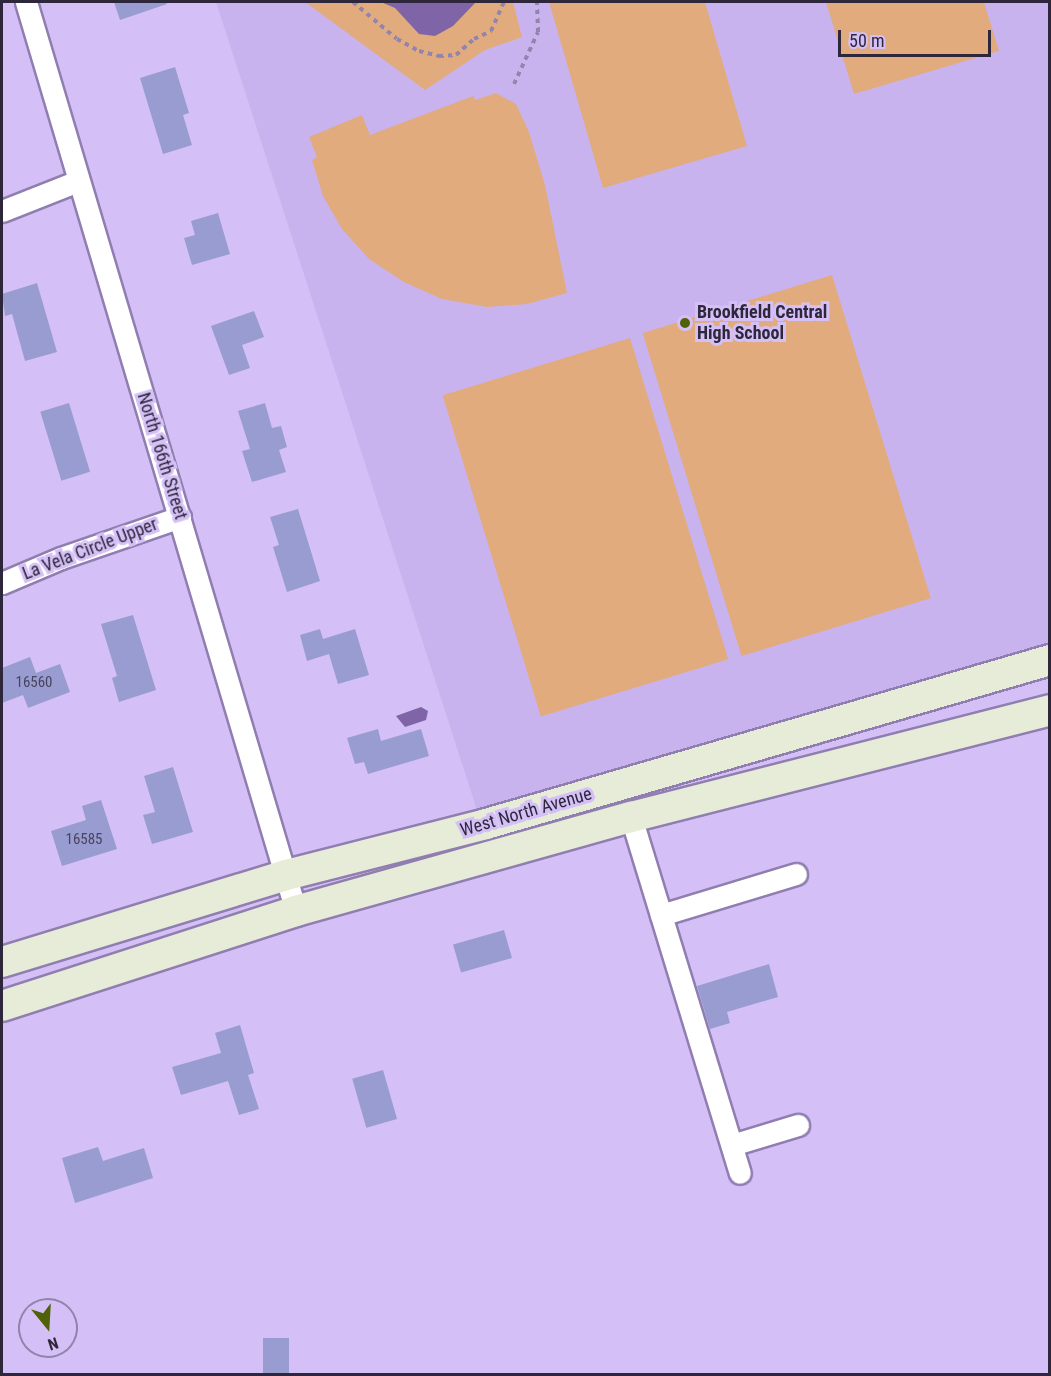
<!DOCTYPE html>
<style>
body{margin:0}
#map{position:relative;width:1051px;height:1376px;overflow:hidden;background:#d4c0f6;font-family:"Roboto Condensed",sans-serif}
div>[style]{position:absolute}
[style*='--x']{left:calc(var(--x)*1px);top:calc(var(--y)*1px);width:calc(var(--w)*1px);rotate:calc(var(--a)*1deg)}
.built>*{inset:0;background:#c9b3ef}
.green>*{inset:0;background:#e1ab7e;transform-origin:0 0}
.water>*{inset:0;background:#7f64a7}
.building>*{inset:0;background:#989cd0;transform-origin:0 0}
.path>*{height:4px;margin-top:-2px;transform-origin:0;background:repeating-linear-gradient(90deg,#9384ad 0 4.5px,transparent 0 9px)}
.roads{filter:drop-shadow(2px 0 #907eb0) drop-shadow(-2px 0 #907eb0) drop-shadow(0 2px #907eb0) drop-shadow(0 -2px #907eb0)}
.street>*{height:21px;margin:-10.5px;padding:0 10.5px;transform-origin:10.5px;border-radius:10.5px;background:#fff}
.secondary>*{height:30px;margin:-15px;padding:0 15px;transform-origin:15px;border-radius:15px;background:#e6ecd8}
.dots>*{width:16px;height:16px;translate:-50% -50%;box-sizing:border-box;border:3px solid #d4c0f6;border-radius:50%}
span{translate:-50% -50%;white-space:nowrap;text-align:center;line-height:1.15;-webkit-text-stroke:6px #d4c0f6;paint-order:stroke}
.number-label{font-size:15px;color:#484460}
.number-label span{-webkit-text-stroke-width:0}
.poi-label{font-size:18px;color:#2e273b;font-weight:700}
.left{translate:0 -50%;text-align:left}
.street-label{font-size:18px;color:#2e273b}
.frame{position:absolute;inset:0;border:3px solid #2e273b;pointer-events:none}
.north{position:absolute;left:18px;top:1298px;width:60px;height:60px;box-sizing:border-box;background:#d4c0f6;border:2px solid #9283ab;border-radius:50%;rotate:162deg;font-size:16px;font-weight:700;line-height:24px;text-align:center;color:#2e273b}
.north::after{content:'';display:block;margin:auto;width:21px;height:27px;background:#506107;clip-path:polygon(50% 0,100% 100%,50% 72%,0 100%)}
.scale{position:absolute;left:838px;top:30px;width:153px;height:27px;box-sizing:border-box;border:3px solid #2e273b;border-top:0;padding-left:8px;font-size:18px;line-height:21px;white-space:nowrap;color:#2e273b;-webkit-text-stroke:4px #d4c0f6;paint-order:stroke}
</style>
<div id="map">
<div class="built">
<div style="clip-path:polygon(216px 2px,1049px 2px,1049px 644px,477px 810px)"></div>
</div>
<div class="green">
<div style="clip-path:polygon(305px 2px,513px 2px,522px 37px,485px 50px,425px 90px)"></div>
<div style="clip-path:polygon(549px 2px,705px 2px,747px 146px,603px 188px)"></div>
<div style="clip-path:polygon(826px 2px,984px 2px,999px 51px,854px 94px)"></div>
<div style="clip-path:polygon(496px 93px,516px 104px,529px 132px,545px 185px,567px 293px,527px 304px,487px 307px,442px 299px,404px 282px,369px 259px,342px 229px,323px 196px,312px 160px,317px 157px,309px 137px,362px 115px,370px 135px,473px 96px,475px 100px)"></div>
<div style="left:832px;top:275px;width:338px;height:198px;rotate:73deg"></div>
<div style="left:630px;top:338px;width:336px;height:196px;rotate:73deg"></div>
</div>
<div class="water">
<div style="clip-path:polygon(381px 2px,476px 2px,453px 26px,435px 36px,419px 34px,395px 8px)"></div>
<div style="clip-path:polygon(421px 707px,428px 711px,426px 720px,405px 727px,396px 716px)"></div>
</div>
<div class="building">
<div style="clip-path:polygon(114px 2px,166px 2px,167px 4px,120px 20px)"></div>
<div style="clip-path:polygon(175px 67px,189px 113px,183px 115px,192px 145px,163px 154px,140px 78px)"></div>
<div style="clip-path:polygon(218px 213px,230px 254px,192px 265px,184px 238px,195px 235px,191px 221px)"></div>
<div style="clip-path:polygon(37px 283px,57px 352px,25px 361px,12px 314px,5px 316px,2px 294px)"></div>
<div style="clip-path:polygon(254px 311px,264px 337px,242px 345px,250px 368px,229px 375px,211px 326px)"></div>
<div style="left:69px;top:403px;width:72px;height:30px;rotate:73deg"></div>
<div style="clip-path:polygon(265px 403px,272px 428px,281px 426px,287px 447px,279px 450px,286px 472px,252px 482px,242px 451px,250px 449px,238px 411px)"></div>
<div style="clip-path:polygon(298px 509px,320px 581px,287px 592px,273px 547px,279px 545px,270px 517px)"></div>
<div style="clip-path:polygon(133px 615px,156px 690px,119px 702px,112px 678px,117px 676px,101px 624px)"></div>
<div style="clip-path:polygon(320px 629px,323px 639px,355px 629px,369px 675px,338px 684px,329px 654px,307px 661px,300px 635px)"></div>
<div style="clip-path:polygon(30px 657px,36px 673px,60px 664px,70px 692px,28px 708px,23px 695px,2px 703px,2px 668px)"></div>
<div style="clip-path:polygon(378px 729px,381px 741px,421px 729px,429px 756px,368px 774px,364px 762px,355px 764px,347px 738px)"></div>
<div style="clip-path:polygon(173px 767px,193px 832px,152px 844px,143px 815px,155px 812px,144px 776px)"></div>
<div style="clip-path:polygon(101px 800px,117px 849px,62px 866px,51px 831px,86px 820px,82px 806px)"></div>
<div style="left:504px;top:930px;width:29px;height:53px;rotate:74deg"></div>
<div style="clip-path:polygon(769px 964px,778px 997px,727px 1012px,730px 1023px,710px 1029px,697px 986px)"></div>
<div style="clip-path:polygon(240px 1025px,254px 1073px,248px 1075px,259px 1109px,239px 1115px,228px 1081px,181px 1095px,172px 1067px,221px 1053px,215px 1033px)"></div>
<div style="left:383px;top:1070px;width:51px;height:32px;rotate:74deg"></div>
<div style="clip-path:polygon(98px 1147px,103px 1161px,144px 1148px,153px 1178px,75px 1203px,62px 1158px)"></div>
<div style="left:263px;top:1338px;width:26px;height:36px"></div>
</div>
<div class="path">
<div style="--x:353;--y:2;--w:57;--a:40.1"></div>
<div style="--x:397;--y:39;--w:25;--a:29"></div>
<div style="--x:419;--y:51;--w:21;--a:14"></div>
<div style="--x:439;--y:56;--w:17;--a:-3"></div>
<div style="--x:456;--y:55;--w:24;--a:-42"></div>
<div style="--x:474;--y:39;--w:19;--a:-25"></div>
<div style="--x:491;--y:31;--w:32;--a:-66"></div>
<div style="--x:514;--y:84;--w:57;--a:-65.2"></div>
<div style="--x:538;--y:32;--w:30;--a:-92"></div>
</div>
<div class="roads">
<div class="street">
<div style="--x:26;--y:2;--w:948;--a:73.46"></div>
<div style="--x:2;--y:211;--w:82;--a:-21.5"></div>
<div style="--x:2;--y:583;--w:64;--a:-23"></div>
<div style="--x:61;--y:558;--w:126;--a:-19"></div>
<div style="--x:631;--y:817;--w:372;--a:73"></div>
<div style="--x:661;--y:915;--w:141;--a:-16.9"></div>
<div style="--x:732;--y:1145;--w:69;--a:-16.9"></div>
</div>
<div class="secondary">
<div style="--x:2;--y:962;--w:297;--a:-17"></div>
<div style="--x:286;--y:875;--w:206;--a:-14.3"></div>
<div style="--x:486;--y:824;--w:587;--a:-16.21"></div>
<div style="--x:2;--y:1006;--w:309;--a:-17.9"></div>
<div style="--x:296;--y:911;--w:348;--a:-15.7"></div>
<div style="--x:631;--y:817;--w:432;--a:-14.3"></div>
</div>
</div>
<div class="dots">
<div style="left:685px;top:323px;background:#506107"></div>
</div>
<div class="number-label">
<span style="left:34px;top:683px">16560</span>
<span style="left:84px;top:840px">16585</span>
</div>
<div class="poi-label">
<span class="left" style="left:697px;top:323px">Brookfield Central<br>High School</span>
</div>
<div class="street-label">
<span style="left:162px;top:456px;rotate:73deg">North 166th Street</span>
<span style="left:90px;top:549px;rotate:-21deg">La Vela Circle Upper</span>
<span style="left:526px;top:812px;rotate:-16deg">West North Avenue</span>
</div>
<div class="frame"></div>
<div class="north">N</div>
<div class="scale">50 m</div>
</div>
